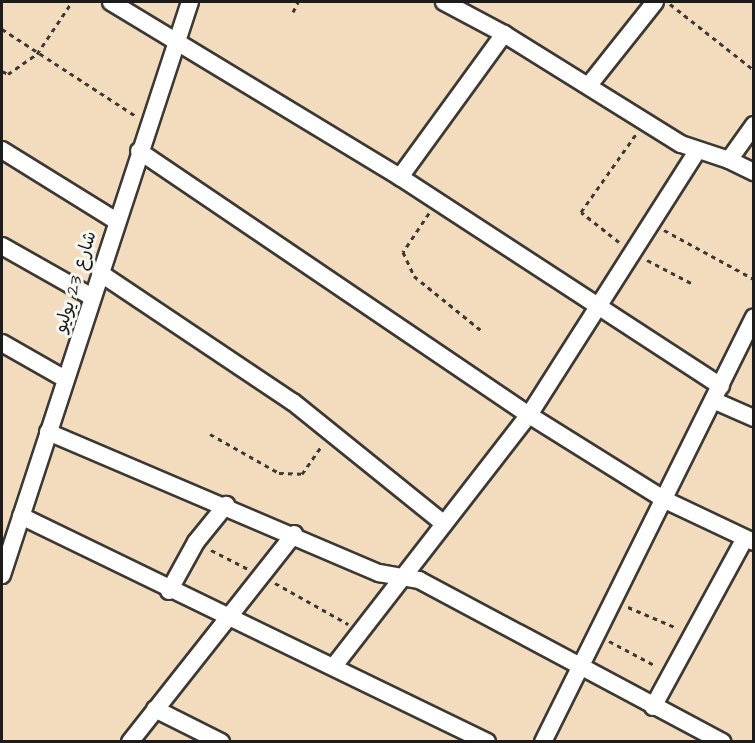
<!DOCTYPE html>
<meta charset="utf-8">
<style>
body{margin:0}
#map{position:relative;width:755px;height:743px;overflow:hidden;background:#f2dcbd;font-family:"Architects Daughter","Playpen Sans Arabic",sans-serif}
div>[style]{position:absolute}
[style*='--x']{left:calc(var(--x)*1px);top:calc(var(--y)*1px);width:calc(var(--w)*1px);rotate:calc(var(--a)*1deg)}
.path>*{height:3px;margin-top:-1.5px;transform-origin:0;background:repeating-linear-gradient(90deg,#3c3934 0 4.5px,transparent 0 9px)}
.roads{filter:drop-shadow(2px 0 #3c3934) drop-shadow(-2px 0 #3c3934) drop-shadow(0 2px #3c3934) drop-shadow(0 -2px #3c3934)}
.minor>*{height:16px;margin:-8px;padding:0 8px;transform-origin:8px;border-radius:8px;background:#fff}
span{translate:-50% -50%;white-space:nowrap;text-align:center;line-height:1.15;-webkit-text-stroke:6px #f6f6f2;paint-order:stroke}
.street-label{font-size:18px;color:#1c1c1c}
.frame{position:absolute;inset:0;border:3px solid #1c1c1c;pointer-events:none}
</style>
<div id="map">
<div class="path">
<div style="--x:670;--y:4;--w:107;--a:38.2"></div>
<div style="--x:293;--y:12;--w:11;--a:-63"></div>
<div style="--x:2;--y:29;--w:160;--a:33"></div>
<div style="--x:2;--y:71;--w:7;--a:27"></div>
<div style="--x:8;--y:74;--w:35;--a:-35"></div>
<div style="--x:37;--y:54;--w:63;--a:-56.1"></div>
<div style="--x:429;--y:213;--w:47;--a:123.7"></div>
<div style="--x:403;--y:252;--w:26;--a:65"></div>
<div style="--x:414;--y:276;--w:87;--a:39"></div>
<div style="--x:664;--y:230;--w:102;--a:28.6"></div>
<div style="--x:619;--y:242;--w:48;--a:-141.7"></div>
<div style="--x:581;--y:212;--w:95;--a:-54.8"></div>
<div style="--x:647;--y:260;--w:50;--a:27.6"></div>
<div style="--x:210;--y:434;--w:79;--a:29.5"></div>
<div style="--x:279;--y:473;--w:23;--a:2"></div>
<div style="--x:302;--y:474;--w:33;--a:-55"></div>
<div style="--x:211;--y:550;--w:42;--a:27.2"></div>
<div style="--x:275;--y:583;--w:84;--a:29.3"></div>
<div style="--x:628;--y:607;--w:53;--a:23.2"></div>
<div style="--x:609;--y:641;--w:53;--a:28"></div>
</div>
<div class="roads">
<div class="minor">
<div style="--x:111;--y:2;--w:338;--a:31.2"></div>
<div style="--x:400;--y:177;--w:383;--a:33.1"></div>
<div style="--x:444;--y:2;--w:68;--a:28.1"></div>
<div style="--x:504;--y:34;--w:208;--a:31.9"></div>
<div style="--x:681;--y:144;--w:51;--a:18.4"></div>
<div style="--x:589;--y:85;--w:106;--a:-51.5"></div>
<div style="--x:754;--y:125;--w:43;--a:125.5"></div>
<div style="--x:729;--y:160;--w:28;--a:26"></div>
<div style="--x:2;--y:150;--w:133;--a:31.8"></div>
<div style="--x:139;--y:151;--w:471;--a:34.1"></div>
<div style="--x:529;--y:415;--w:160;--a:32"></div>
<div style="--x:665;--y:500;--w:98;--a:25.3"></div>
<div style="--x:400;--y:177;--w:177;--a:-54"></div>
<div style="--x:2;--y:246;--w:103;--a:29.5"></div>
<div style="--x:100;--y:273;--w:232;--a:33.8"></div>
<div style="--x:293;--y:402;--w:194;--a:38.9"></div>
<div style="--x:2;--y:343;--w:73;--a:29.7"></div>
<div style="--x:715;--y:401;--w:43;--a:23.6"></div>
<div style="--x:48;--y:432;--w:360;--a:23.1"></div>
<div style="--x:379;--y:573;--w:41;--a:9.9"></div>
<div style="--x:419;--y:580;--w:344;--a:28.1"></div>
<div style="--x:21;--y:516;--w:518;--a:25.87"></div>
<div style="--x:2;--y:575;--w:603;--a:-71.84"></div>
<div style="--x:169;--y:591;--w:56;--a:-61.1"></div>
<div style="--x:196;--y:542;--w:48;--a:-51"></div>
<div style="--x:334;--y:666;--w:318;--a:-52.2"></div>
<div style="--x:529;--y:415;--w:313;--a:-57.5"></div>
<div style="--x:653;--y:707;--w:192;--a:-61.4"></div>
<div style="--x:155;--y:709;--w:74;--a:26.6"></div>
<div style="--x:130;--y:742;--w:265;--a:-51.7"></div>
<div style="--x:543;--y:742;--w:474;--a:-63.6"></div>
</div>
</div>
<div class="street-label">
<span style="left:76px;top:282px;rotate:-73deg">شارع 23 يوليو</span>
</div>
<div class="frame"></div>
</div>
